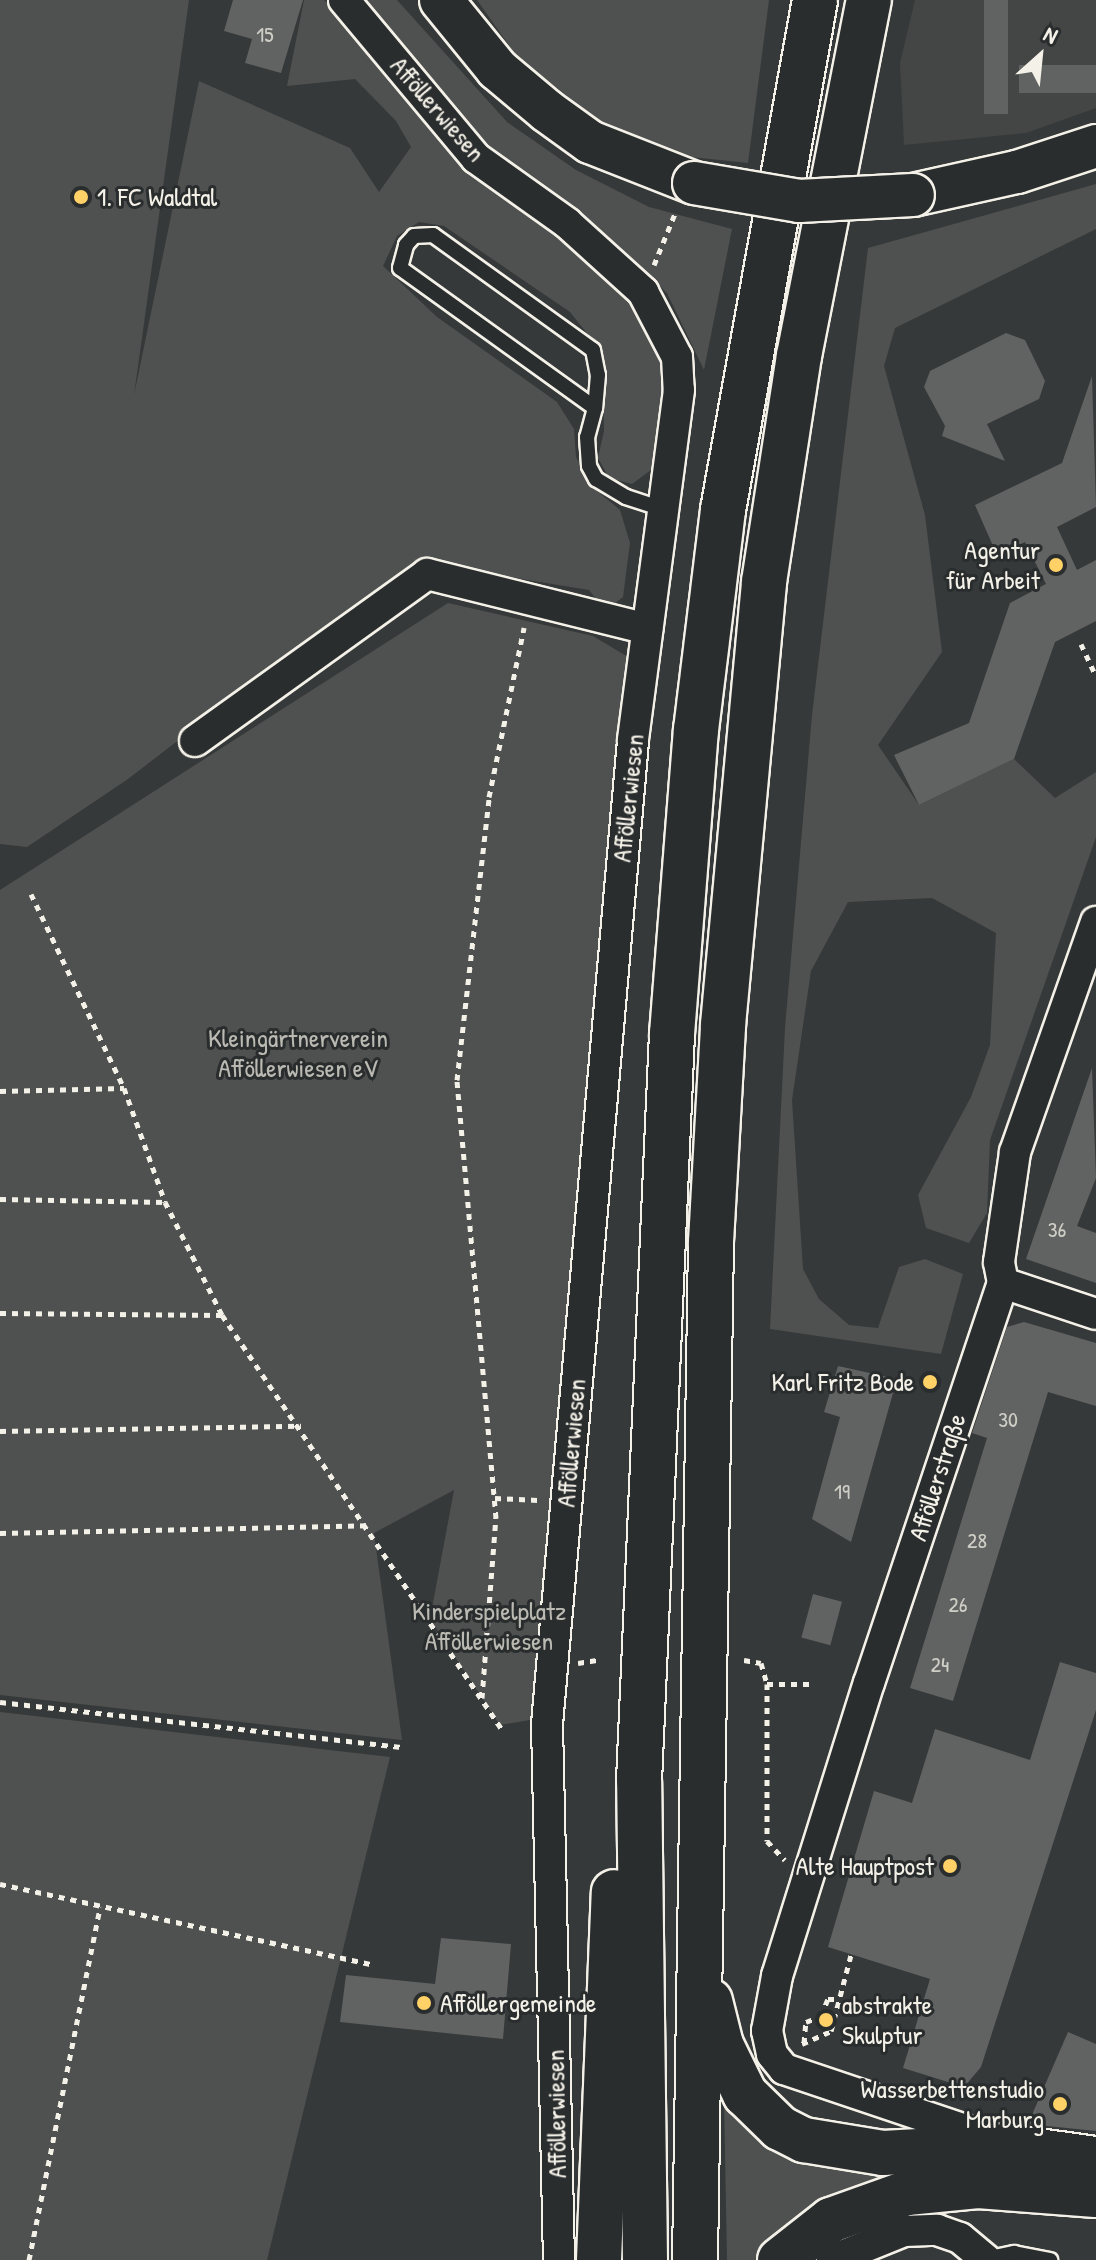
<!DOCTYPE html>
<meta charset="utf-8">
<style>
body{margin:0}
#map{position:relative;width:1096px;height:2260px;overflow:hidden;background:#363939;font-family:"Patrick Hand",sans-serif}
div>[style]{position:absolute}
[style*='--x']{left:calc(var(--x)*1px);top:calc(var(--y)*1px);width:calc(var(--w)*1px);rotate:calc(var(--a)*1deg)}
.built>*{inset:0;background:#434645}
.green>*{inset:0;background:#4e514f}
.building>*{inset:0;background:#616362;transform-origin:0 0}
.path>*{height:5px;margin-top:-2.5px;transform-origin:0;background:repeating-linear-gradient(90deg,#f4f1e8 0 6px,transparent 0 12px)}
.roads{filter:drop-shadow(2px 0 #f4f1e8) drop-shadow(-2px 0 #f4f1e8) drop-shadow(0 2px #f4f1e8) drop-shadow(0 -2px #f4f1e8)}
.lane>*{height:14px;margin:-7px;padding:0 7px;transform-origin:7px;border-radius:7px;background:#2a2d2e}
.street>*{height:30px;margin:-15px;padding:0 15px;transform-origin:15px;border-radius:15px;background:#2a2d2e}
.secondary>*{height:42px;margin:-21px;padding:0 21px;transform-origin:21px;border-radius:21px;background:#2a2d2e}
.highway>*{height:44px;margin:-22px;padding:0 22px;transform-origin:22px;border-radius:22px;background:#2a2d2e}
.bridges{filter:drop-shadow(2px 0 #f4f1e8) drop-shadow(-2px 0 #f4f1e8) drop-shadow(0 2px #f4f1e8) drop-shadow(0 -2px #f4f1e8)}
.secondary-bridge>*{height:42px;margin:-21px;padding:0 21px;transform-origin:21px;border-radius:21px;background:#2a2d2e}
.dots>*{width:22px;height:22px;translate:-50% -50%;box-sizing:border-box;border:4px solid #2a2d2e;border-radius:50%}
span{translate:-50% -50%;white-space:nowrap;text-align:center;line-height:1.15;-webkit-text-stroke:6px #2a2d2e;paint-order:stroke}
.number-label{font-size:22px;color:#cfcec6}
.number-label span{-webkit-text-stroke-width:0}
.street-label{font-size:26px;color:#f4f1e8}
.poi-label{font-size:26px;color:#f4f1e8}
.left{translate:0 -50%;text-align:left}
.right{translate:-100% -50%;text-align:right}
.park-label{font-size:26px;color:#bab9b2}
.north{position:absolute;left:1000px;top:16px;width:80px;height:80px;-webkit-text-stroke:6px #2a2d2e;paint-order:stroke;rotate:27deg;font-size:22px;font-weight:700;line-height:32px;text-align:center;color:#f4f1e8}
.north::after{content:'';display:block;margin:auto;width:28px;height:36px;background:#f4f1e8;clip-path:polygon(50% 0,100% 100%,50% 72%,0 100%)}
</style>
<div id="map">
<div class="built">
<div style="clip-path:polygon(915px 0,1096px 0,1096px 108px,1026px 133px,904px 145px,900px 63px)"></div>
</div>
<div class="green">
<div style="clip-path:polygon(0 0,189px 0,134px 395px,199px 81px,350px 148px,379px 192px,411px 147px,396px 121px,355px 79px,287px 86px,304px 0,324px 0,348px 21px,460px 165px,568px 238px,640px 311px,662px 350px,666px 382px,651px 470px,632px 484px,609px 478px,598px 458px,604px 431px,602px 352px,570px 312px,444px 226px,419px 222px,397px 236px,383px 266px,437px 317px,557px 402px,574px 429px,576px 457px,591px 486px,620px 510px,630px 543px,623px 597px,605px 611px,589px 590px,424px 563px,315px 635px,128px 779px,27px 847px,0 844px)"></div>
<div style="clip-path:polygon(361px 0,397px 0,507px 122px,576px 170px,649px 207px,732px 229px,704px 370px,667px 293px,616px 245px,483px 146px)"></div>
<div style="clip-path:polygon(477px 0,769px 0,748px 163px,691px 157px,615px 133px,517px 57px)"></div>
<div style="clip-path:polygon(1096px 184px,1096px 229px,895px 328px,884px 366px,925px 515px,942px 652px,878px 745px,919px 805px,1014px 759px,1055px 798px,1096px 772px,1096px 837px,990px 1140px,987px 1213px,969px 1243px,926px 1228px,918px 1195px,971px 1097px,990px 1045px,996px 933px,932px 898px,848px 902px,811px 971px,792px 1100px,803px 1269px,819px 1299px,849px 1325px,878px 1328px,899px 1267px,925px 1259px,963px 1274px,941px 1354px,770px 1329px,785px 1028px,812px 715px,868px 248px)"></div>
<div style="clip-path:polygon(448px 603px,593px 636px,628px 657px,541px 1718px,500px 1725px,430px 1619px,454px 1490px,374px 1533px,402px 1740px,0 1695px,0 890px)"></div>
<div style="clip-path:polygon(0 1712px,390px 1757px,267px 2260px,0 2260px)"></div>
<div style="clip-path:polygon(724px 2099px,954px 2165px,759px 2260px,727px 2260px)"></div>
</div>
<div class="building">
<div style="clip-path:polygon(233px 0,303px 0,281px 73px,245px 63px,252px 39px,224px 31px)"></div>
<div style="left:984px;top:0;width:24px;height:114px"></div>
<div style="left:1096px;top:65px;width:28px;height:77px;rotate:90deg"></div>
<div style="clip-path:polygon(1006px 333px,1025px 340px,1045px 381px,1039px 399px,987px 424px,1005px 461px,942px 436px,945px 426px,924px 387px,930px 371px)"></div>
<div style="clip-path:polygon(1092px 376px,1096px 507px,1057px 527px,1077px 570px,1096px 560px,1096px 621px,1055px 642px,1014px 759px,919px 805px,894px 755px,969px 723px,1010px 603px,1046px 584px,1025px 542px,997px 555px,975px 505px,1062px 463px)"></div>
<div style="clip-path:polygon(1092px 1068px,1096px 1178px,1077px 1226px,1096px 1233px,1096px 1283px,1026px 1259px)"></div>
<div style="clip-path:polygon(1024px 1322px,1096px 1343px,1096px 1406px,1048px 1392px,953px 1701px,910px 1688px,987px 1438px,972px 1433px,1007px 1327px)"></div>
<div style="clip-path:polygon(838px 1366px,897px 1379px,851px 1542px,812px 1519px,840px 1417px,824px 1412px)"></div>
<div style="left:813px;top:1594px;width:30px;height:45px;rotate:15deg"></div>
<div style="clip-path:polygon(1060px 1662px,1096px 1673px,1096px 1710px,981px 2067px,964px 2087px,903px 2068px,930px 1979px,828px 1947px,874px 1791px,912px 1803px,935px 1729px,1030px 1760px)"></div>
<div style="clip-path:polygon(441px 1938px,511px 1944px,503px 2039px,340px 2022px,346px 1975px,435px 1984px)"></div>
<div style="clip-path:polygon(1068px 2032px,1096px 2044px,1096px 2131px,1028px 2124px)"></div>
</div>
<div class="path">
<div style="--x:654;--y:265;--w:58;--a:-67.8"></div>
<div style="--x:1081;--y:644;--w:35;--a:65"></div>
<div style="--x:31;--y:894;--w:215;--a:64.4"></div>
<div style="--x:124;--y:1088;--w:121;--a:70.2"></div>
<div style="--x:165;--y:1202;--w:127;--a:63.2"></div>
<div style="--x:222;--y:1315;--w:502;--a:55.96"></div>
<div style="--x:0;--y:1091;--w:124;--a:-1.4"></div>
<div style="--x:0;--y:1199;--w:165;--a:1"></div>
<div style="--x:0;--y:1313;--w:222;--a:0.5"></div>
<div style="--x:0;--y:1431;--w:301;--a:-1"></div>
<div style="--x:495;--y:1498;--w:43;--a:2.7"></div>
<div style="--x:0;--y:1533;--w:369;--a:-1.2"></div>
<div style="--x:744;--y:1660;--w:17;--a:10"></div>
<div style="--x:761;--y:1663;--w:22;--a:74"></div>
<div style="--x:767;--y:1684;--w:157;--a:90"></div>
<div style="--x:767;--y:1841;--w:26;--a:47"></div>
<div style="--x:578;--y:1663;--w:19;--a:-9"></div>
<div style="--x:767;--y:1684;--w:47;--a:0"></div>
<div style="--x:482;--y:1698;--w:181;--a:-85.6"></div>
<div style="--x:496;--y:1518;--w:440;--a:-95.1"></div>
<div style="--x:457;--y:1080;--w:285;--a:-83.5"></div>
<div style="--x:489;--y:797;--w:173;--a:-78.3"></div>
<div style="--x:0;--y:1702;--w:406;--a:6.4"></div>
<div style="--x:0;--y:1884;--w:380;--a:12.2"></div>
<div style="--x:804;--y:2043;--w:21;--a:-85"></div>
<div style="--x:806;--y:2022;--w:16;--a:-22"></div>
<div style="--x:821;--y:2016;--w:18;--a:-68"></div>
<div style="--x:828;--y:1999;--w:11;--a:0"></div>
<div style="--x:802;--y:2044;--w:32;--a:-24"></div>
<div style="--x:831;--y:2031;--w:79;--a:-75.3"></div>
<div style="--x:29;--y:2260;--w:360;--a:-78.6"></div>
</div>
<div class="roads">
<div class="lane">
<div style="--x:595;--y:408;--w:240;--a:-144.3"></div>
<div style="--x:400;--y:268;--w:24;--a:-75"></div>
<div style="--x:406;--y:245;--w:12;--a:-48"></div>
<div style="--x:414;--y:236;--w:19;--a:-3"></div>
<div style="--x:433;--y:235;--w:197;--a:35.7"></div>
<div style="--x:593;--y:350;--w:25;--a:79"></div>
<div style="--x:598;--y:375;--w:33;--a:95"></div>
<div style="--x:595;--y:408;--w:30;--a:105"></div>
<div style="--x:587;--y:437;--w:29;--a:86"></div>
<div style="--x:589;--y:466;--w:15;--a:62"></div>
<div style="--x:596;--y:479;--w:35;--a:31"></div>
<div style="--x:626;--y:497;--w:39;--a:18"></div>
<div style="--x:985;--y:2259;--w:30;--a:-12"></div>
<div style="--x:1014;--y:2253;--w:37;--a:11"></div>
</div>
<div class="street">
<div style="--x:344;--y:0;--w:206;--a:50.1"></div>
<div style="--x:476;--y:158;--w:112;--a:35.5"></div>
<div style="--x:567;--y:223;--w:103;--a:42.2"></div>
<div style="--x:643;--y:292;--w:73;--a:62.4"></div>
<div style="--x:677;--y:357;--w:33;--a:87"></div>
<div style="--x:679;--y:390;--w:354;--a:97.5"></div>
<div style="--x:633;--y:741;--w:987;--a:95"></div>
<div style="--x:547;--y:1724;--w:536;--a:88.72"></div>
<div style="--x:195;--y:741;--w:286;--a:-35.7"></div>
<div style="--x:427;--y:574;--w:227;--a:14"></div>
<div style="--x:1003;--y:1283;--w:98;--a:18.4"></div>
<div style="--x:1001;--y:2142;--w:229;--a:-161.4"></div>
<div style="--x:784;--y:2069;--w:19;--a:-129"></div>
<div style="--x:772;--y:2054;--w:24;--a:-102"></div>
<div style="--x:767;--y:2031;--w:56;--a:-79.7"></div>
<div style="--x:777;--y:1976;--w:307;--a:-72.6"></div>
<div style="--x:869;--y:1683;--w:422;--a:-71.5"></div>
<div style="--x:1003;--y:1283;--w:21;--a:-101"></div>
<div style="--x:999;--y:1262;--w:111;--a:-81.7"></div>
<div style="--x:1015;--y:1152;--w:244;--a:-70.6"></div>
<div style="--x:832;--y:2260;--w:78;--a:-21.9"></div>
<div style="--x:904;--y:2231;--w:33;--a:-2"></div>
<div style="--x:937;--y:2230;--w:24;--a:19"></div>
<div style="--x:960;--y:2238;--w:34;--a:40"></div>
</div>
<div class="secondary">
<div style="--x:441;--y:0;--w:89;--a:50.9"></div>
<div style="--x:497;--y:69;--w:65;--a:40"></div>
<div style="--x:547;--y:111;--w:53;--a:35.8"></div>
<div style="--x:590;--y:142;--w:112;--a:21.5"></div>
<div style="--x:913;--y:195;--w:107;--a:-12.5"></div>
<div style="--x:1017;--y:172;--w:83;--a:-18.2"></div>
<div style="--x:1009;--y:2146;--w:88;--a:7.9"></div>
</div>
<div class="highway">
<div style="--x:710;--y:2001;--w:45;--a:76"></div>
<div style="--x:721;--y:2045;--w:55;--a:63.9"></div>
<div style="--x:745;--y:2094;--w:49;--a:44.2"></div>
<div style="--x:780;--y:2128;--w:27;--a:27"></div>
<div style="--x:804;--y:2140;--w:80;--a:9.3"></div>
<div style="--x:883;--y:2153;--w:126;--a:-3.2"></div>
<div style="--x:599;--y:2260;--w:368;--a:-87.7"></div>
<div style="--x:645;--y:2260;--w:479;--a:-90.7"></div>
<div style="--x:639;--y:1781;--w:748;--a:-87.47"></div>
<div style="--x:672;--y:1034;--w:305;--a:-85.5"></div>
<div style="--x:696;--y:730;--w:222;--a:-83"></div>
<div style="--x:723;--y:510;--w:518;--a:-79.77"></div>
<div style="--x:695;--y:2260;--w:1018;--a:-89.1"></div>
<div style="--x:711;--y:1242;--w:217;--a:-86.8"></div>
<div style="--x:723;--y:1025;--w:445;--a:-84.7"></div>
<div style="--x:764;--y:582;--w:229;--a:-81.2"></div>
<div style="--x:799;--y:356;--w:363;--a:-78.9"></div>
<div style="--x:780;--y:2260;--w:65;--a:-38.1"></div>
<div style="--x:831;--y:2220;--w:81;--a:-19.6"></div>
<div style="--x:907;--y:2193;--w:71;--a:-5.6"></div>
<div style="--x:978;--y:2186;--w:118;--a:4.4"></div>
</div>
</div>
<div class="bridges">
<div class="secondary-bridge">
<div style="--x:694;--y:183;--w:107;--a:9.7"></div>
<div style="--x:799;--y:201;--w:114;--a:-3"></div>
</div>
</div>
<div class="dots">
<div style="left:81px;top:197px;background:#ffd166"></div>
<div style="left:1056px;top:565px;background:#ffd166"></div>
<div style="left:930px;top:1382px;background:#ffd166"></div>
<div style="left:950px;top:1866px;background:#ffd166"></div>
<div style="left:424px;top:2003px;background:#ffd166"></div>
<div style="left:826px;top:2020px;background:#ffd166"></div>
<div style="left:1060px;top:2104px;background:#ffd166"></div>
</div>
<div class="number-label">
<span style="left:265px;top:35px">15</span>
<span style="left:1057px;top:1230px">36</span>
<span style="left:1008px;top:1420px">30</span>
<span style="left:842px;top:1492px">19</span>
<span style="left:977px;top:1541px">28</span>
<span style="left:958px;top:1605px">26</span>
<span style="left:940px;top:1665px">24</span>
</div>
<div class="street-label">
<span style="left:438px;top:109px;rotate:49deg">Afföllerwiesen</span>
<span style="left:628px;top:798px;rotate:-84deg">Afföllerwiesen</span>
<span style="left:571px;top:1443px;rotate:-85deg">Afföllerwiesen</span>
<span style="left:937px;top:1477px;rotate:-72deg">Afföllerstraße</span>
<span style="left:556px;top:2114px;rotate:-91deg">Afföllerwiesen</span>
</div>
<div class="poi-label">
<span class="left" style="left:97px;top:197px">1. FC Waldtal</span>
<span class="right" style="left:1040px;top:565px">Agentur<br>für Arbeit</span>
<span class="right" style="left:914px;top:1382px">Karl Fritz Bode</span>
<span class="right" style="left:934px;top:1866px">Alte Hauptpost</span>
<span class="left" style="left:440px;top:2003px">Afföllergemeinde</span>
<span class="left" style="left:842px;top:2020px">abstrakte<br>Skulptur</span>
<span class="right" style="left:1044px;top:2104px">Wasserbettenstudio<br>Marburg</span>
</div>
<div class="park-label">
<span style="left:298px;top:1053px">Kleingärtnerverein<br>Afföllerwiesen eV</span>
<span style="left:489px;top:1626px">Kinderspielplatz<br>Afföllerwiesen</span>
</div>
<div class="north">N</div>
</div>
